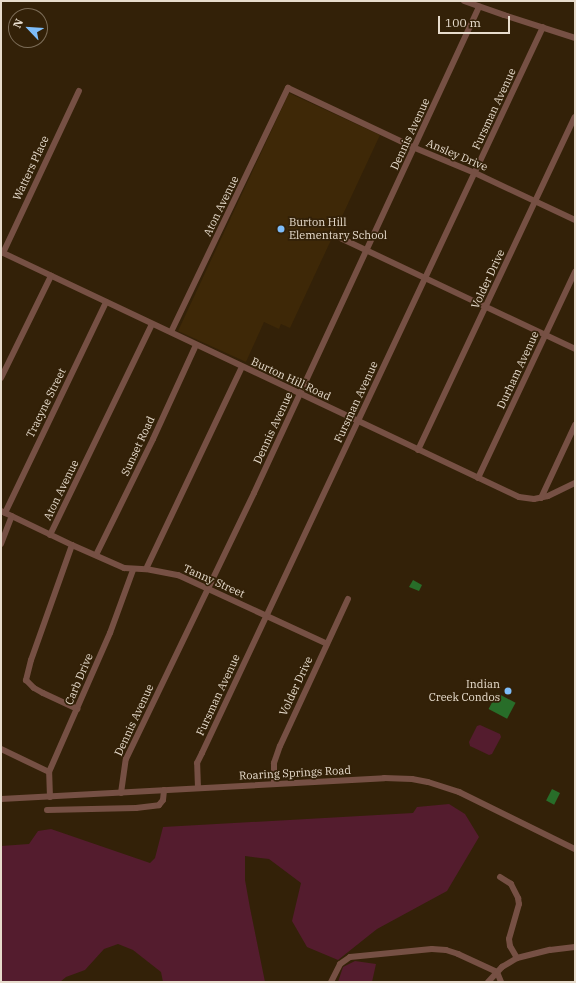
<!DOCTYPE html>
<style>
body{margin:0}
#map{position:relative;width:576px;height:983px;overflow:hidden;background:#332108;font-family:"IBM Plex Serif",serif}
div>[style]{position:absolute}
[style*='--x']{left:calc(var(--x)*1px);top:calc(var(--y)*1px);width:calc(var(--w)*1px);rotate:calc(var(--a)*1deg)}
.built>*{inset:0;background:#3e2807}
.green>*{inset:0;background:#541c2e}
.water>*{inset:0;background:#286d29;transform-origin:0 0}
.minor>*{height:6px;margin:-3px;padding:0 3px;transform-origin:3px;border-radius:3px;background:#765044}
.dots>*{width:11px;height:11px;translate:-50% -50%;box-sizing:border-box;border:2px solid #332108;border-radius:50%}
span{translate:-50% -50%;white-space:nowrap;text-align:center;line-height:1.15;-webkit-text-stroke:3.5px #332108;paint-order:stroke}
.street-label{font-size:11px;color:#e7dccd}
.poi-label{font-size:11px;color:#e7dccd}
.left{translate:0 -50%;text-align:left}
.right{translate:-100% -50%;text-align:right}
.frame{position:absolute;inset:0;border:2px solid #e7dccd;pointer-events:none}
.north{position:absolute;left:8px;top:8px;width:40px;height:40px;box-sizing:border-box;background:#332108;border:1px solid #7b6c57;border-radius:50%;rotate:295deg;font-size:11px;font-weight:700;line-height:16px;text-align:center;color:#e7dccd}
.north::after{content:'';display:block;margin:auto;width:14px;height:18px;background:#7ebdf9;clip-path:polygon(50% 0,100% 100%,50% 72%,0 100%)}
.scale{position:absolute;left:438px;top:16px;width:72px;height:18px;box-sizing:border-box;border:2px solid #e7dccd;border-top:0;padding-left:5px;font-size:12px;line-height:14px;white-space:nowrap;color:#e7dccd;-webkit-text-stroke:3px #332108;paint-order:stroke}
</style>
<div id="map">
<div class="built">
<div style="clip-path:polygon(289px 93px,380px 135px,290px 328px,281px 324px,279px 329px,264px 322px,246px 362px,178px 331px)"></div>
</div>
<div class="green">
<div style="clip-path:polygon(480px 725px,500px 734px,501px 737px,492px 754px,489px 755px,470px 746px,469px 742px,477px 726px)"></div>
<div style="clip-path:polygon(449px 804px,465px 814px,479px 837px,447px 891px,377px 929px,338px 960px,307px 947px,292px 921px,301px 883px,269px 859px,245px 856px,245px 880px,250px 908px,265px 982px,163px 982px,161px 972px,133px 950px,118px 944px,104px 949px,85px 970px,66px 977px,60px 982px,1px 982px,1px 846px,29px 844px,38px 831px,51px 829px,150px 863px,155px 858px,163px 827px,413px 813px,417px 807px)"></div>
<div style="clip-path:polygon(355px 961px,376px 964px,372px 982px,338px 982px,343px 967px)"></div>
</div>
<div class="water">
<div style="clip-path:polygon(413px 580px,422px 585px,419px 591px,409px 587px)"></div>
<div style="left:497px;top:693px;width:21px;height:18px;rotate:28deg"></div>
<div style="left:552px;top:789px;width:9px;height:13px;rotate:27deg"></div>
</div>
<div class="minor">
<div style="--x:464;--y:1;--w:42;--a:19.3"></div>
<div style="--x:504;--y:15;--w:75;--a:17.9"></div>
<div style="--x:334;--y:235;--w:267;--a:25.3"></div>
<div style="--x:1;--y:252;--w:573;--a:25.31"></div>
<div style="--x:519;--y:497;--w:15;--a:8"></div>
<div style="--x:534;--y:499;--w:14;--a:-12"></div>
<div style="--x:548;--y:496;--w:30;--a:-26"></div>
<div style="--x:3;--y:253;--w:179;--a:-64.9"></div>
<div style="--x:171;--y:332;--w:271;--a:-64.4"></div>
<div style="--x:288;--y:88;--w:140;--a:25.3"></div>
<div style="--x:415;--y:148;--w:65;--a:22.6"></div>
<div style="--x:475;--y:173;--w:110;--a:25.2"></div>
<div style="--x:1;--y:378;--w:114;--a:-63.9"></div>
<div style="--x:418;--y:450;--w:368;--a:-64.8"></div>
<div style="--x:478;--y:478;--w:228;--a:-64.8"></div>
<div style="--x:541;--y:498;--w:81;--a:-65"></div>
<div style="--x:1;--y:511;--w:79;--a:25.6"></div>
<div style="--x:72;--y:545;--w:57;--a:23.9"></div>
<div style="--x:124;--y:568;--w:22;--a:3"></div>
<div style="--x:146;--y:569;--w:33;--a:11"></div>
<div style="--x:178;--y:575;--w:164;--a:24.8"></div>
<div style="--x:5;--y:513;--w:234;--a:-64.4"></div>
<div style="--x:50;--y:535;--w:234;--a:-64.2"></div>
<div style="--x:1;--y:544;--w:30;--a:-69"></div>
<div style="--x:72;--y:545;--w:122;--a:109.6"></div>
<div style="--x:31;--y:660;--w:21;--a:104"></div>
<div style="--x:26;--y:680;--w:11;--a:45"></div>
<div style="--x:34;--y:688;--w:10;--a:29"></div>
<div style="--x:43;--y:693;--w:38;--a:25"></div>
<div style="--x:96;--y:555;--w:129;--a:-63.8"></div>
<div style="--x:153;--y:439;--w:103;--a:-65.4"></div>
<div style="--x:146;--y:569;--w:224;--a:-64.6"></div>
<div style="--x:1;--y:749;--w:53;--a:25.6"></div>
<div style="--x:274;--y:784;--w:21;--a:-90"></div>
<div style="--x:274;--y:763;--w:18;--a:-71"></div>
<div style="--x:280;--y:746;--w:162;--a:-65.2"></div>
<div style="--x:198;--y:788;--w:25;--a:-92"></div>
<div style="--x:197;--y:763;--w:11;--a:-63"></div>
<div style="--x:202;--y:753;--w:802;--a:-64.84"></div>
<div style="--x:121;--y:793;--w:34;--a:-82"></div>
<div style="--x:126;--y:759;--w:295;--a:-64.3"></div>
<div style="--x:254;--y:493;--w:536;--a:-65.16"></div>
<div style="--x:50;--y:797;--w:25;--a:-92"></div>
<div style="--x:49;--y:772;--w:152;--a:-66.3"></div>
<div style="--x:110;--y:633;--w:67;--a:-69.9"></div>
<div style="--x:1;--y:799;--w:384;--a:-3.1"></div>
<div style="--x:384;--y:778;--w:28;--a:2"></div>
<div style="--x:412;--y:779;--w:16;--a:11"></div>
<div style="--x:428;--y:782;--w:33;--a:18"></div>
<div style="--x:459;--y:792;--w:129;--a:26.2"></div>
<div style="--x:47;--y:810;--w:89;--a:-1.3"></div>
<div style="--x:136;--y:808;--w:23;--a:-7"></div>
<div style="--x:159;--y:805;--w:6;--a:-51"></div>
<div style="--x:163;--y:800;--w:10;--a:-84"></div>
<div style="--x:500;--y:877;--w:13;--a:32"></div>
<div style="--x:511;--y:884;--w:16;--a:63"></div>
<div style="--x:518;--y:898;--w:6;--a:81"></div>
<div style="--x:519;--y:904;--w:36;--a:106"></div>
<div style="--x:509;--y:939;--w:7;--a:82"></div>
<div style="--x:510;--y:946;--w:14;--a:60"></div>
<div style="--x:331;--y:982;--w:20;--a:-63"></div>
<div style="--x:340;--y:964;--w:12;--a:-35"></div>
<div style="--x:350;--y:957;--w:82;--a:-5.6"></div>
<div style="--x:432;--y:949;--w:14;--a:4"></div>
<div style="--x:446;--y:950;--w:13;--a:18"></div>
<div style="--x:458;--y:954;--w:43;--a:24.8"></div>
<div style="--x:497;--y:972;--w:11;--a:68"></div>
<div style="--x:488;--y:982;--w:21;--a:-47"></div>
<div style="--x:502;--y:967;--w:17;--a:-31"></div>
<div style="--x:517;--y:958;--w:34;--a:-14"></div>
<div style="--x:550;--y:950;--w:25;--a:-7"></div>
</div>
<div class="dots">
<div style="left:281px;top:229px;background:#7ebdf9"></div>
<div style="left:508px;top:691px;background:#7ebdf9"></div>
</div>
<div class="street-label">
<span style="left:494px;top:109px;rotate:-65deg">Fursman Avenue</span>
<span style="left:410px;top:134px;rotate:-65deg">Dennis Avenue</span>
<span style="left:457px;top:155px;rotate:23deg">Ansley Drive</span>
<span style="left:31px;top:168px;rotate:-65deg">Watters Place</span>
<span style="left:221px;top:206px;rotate:-64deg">Aton Avenue</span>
<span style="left:488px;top:279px;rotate:-65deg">Volder Drive</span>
<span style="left:518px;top:370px;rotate:-65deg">Durham Avenue</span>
<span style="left:291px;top:379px;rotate:25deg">Burton Hill Road</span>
<span style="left:356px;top:402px;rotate:-65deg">Fursman Avenue</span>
<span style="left:46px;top:403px;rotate:-64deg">Tracyne Street</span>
<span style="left:273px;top:428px;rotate:-65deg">Dennis Avenue</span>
<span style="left:138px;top:446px;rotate:-65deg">Sunset Road</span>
<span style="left:61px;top:490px;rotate:-64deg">Aton Avenue</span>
<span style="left:214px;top:581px;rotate:24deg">Tanny Street</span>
<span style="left:79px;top:679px;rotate:-67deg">Carb Drive</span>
<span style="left:296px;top:686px;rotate:-65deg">Volder Drive</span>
<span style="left:218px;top:695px;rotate:-65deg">Fursman Avenue</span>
<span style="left:134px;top:720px;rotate:-65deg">Dennis Avenue</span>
<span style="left:295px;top:773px;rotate:-3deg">Roaring Springs Road</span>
</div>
<div class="poi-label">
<span class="left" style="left:289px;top:229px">Burton Hill<br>Elementary School</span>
<span class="right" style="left:500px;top:691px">Indian<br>Creek Condos</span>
</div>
<div class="frame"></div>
<div class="north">N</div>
<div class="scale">100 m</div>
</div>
